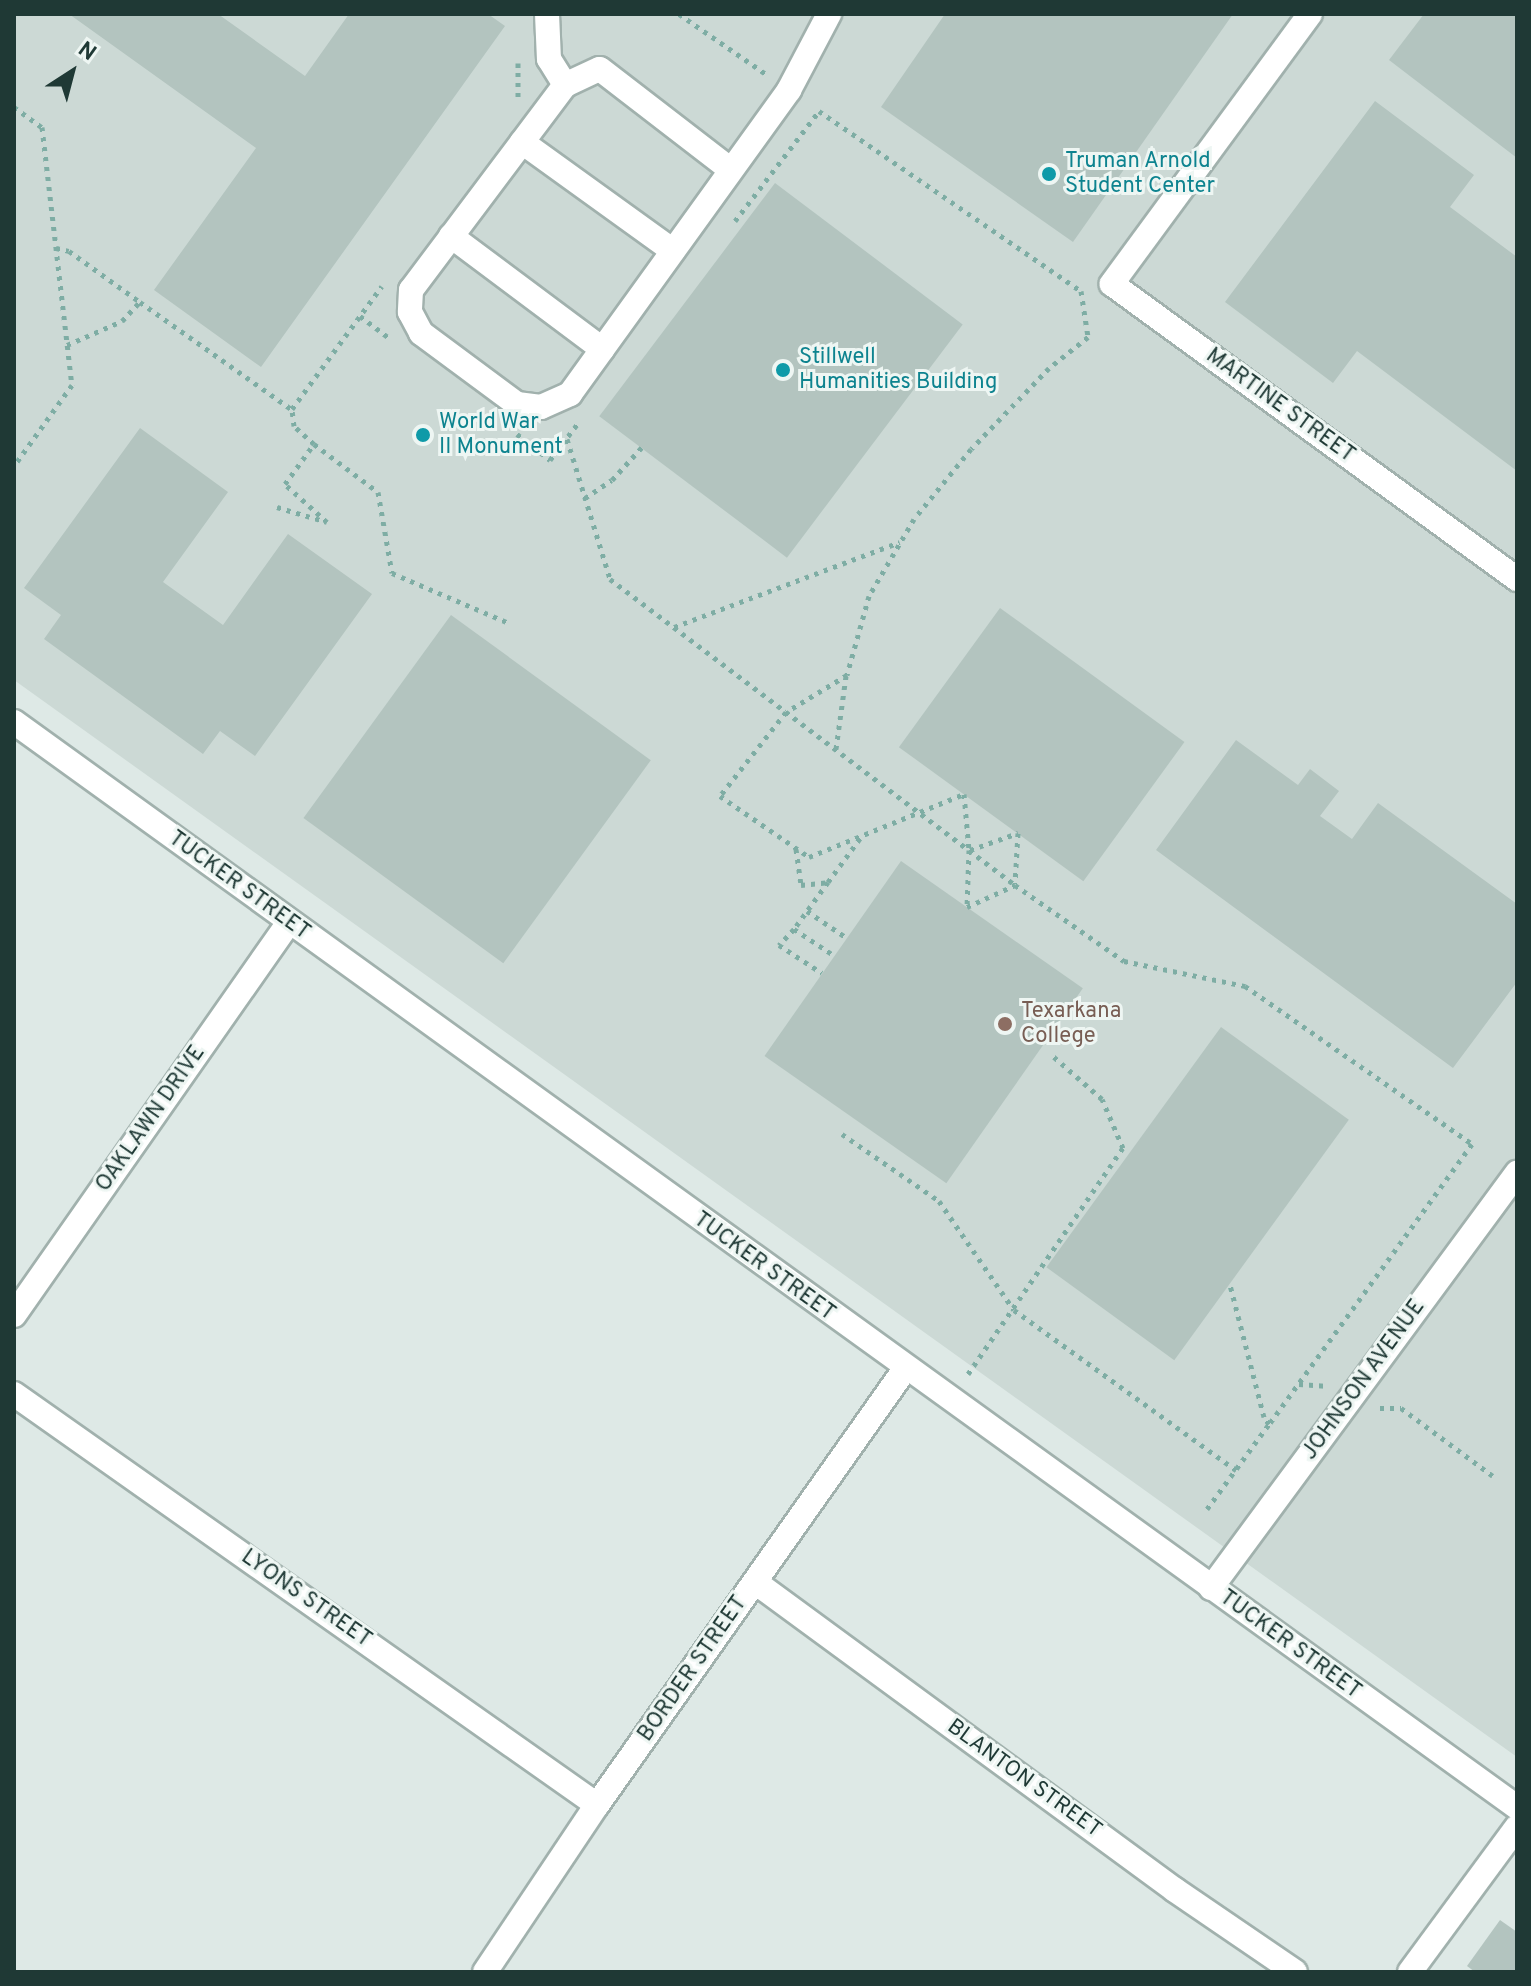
<!DOCTYPE html>
<style>
body{margin:0}
#map{position:relative;width:1531px;height:1986px;overflow:hidden;background:#dee9e6;font-family:Overpass,sans-serif}
div>[style]{position:absolute}
[style*='--x']{left:calc(var(--x)*1px);top:calc(var(--y)*1px);width:calc(var(--w)*1px);rotate:calc(var(--a)*1deg)}
.built>*{inset:0;background:#ccd9d5}
.building>*{inset:0;background:#b3c4bf;transform-origin:0 0}
.path>*{height:5px;margin-top:-2.5px;transform-origin:0;background:repeating-linear-gradient(90deg,#7eada4 0 4px,transparent 0 10px)}
.roads{filter:drop-shadow(2px 0 #a1b1ad) drop-shadow(-2px 0 #a1b1ad) drop-shadow(0 2px #a1b1ad) drop-shadow(0 -2px #a1b1ad)}
.minor>*{height:24px;margin:-12px;padding:0 12px;transform-origin:12px;border-radius:12px;background:#fff}
.dots>*{width:22px;height:22px;translate:-50% -50%;box-sizing:border-box;border:4px solid #eef6f3;border-radius:50%}
span{translate:-50% -50%;white-space:nowrap;text-align:center;line-height:1.15;-webkit-text-stroke:6px #eef6f3;paint-order:stroke}
.culture-label{font-size:22px;color:#0d838f}
.left{translate:0 -50%;text-align:left}
.street-label{font-size:22px;color:#1f3935}
.education-label{font-size:22px;color:#785e54}
.frame{position:absolute;inset:0;border:16px solid #1f3935;pointer-events:none}
.north{position:absolute;left:32px;top:32px;width:80px;height:80px;-webkit-text-stroke:6px #eef6f3;paint-order:stroke;rotate:36deg;font-size:22px;font-weight:700;line-height:32px;text-align:center;color:#1f3935}
.north::after{content:'';display:block;margin:auto;width:28px;height:36px;background:#1f3935;clip-path:polygon(50% 0,100% 100%,50% 72%,0 100%)}
</style>
<div id="map">
<div class="built">
<div style="clip-path:polygon(14px 14px,1517px 14px,1517px 1757px,14px 680px)"></div>
</div>
<div class="building">
<div style="clip-path:polygon(69px 14px,218px 14px,305px 76px,349px 14px,488px 14px,505px 26px,261px 367px,154px 290px,256px 148px)"></div>
<div style="clip-path:polygon(945px 14px,1233px 14px,1073px 242px,881px 107px)"></div>
<div style="clip-path:polygon(1424px 14px,1517px 14px,1517px 158px,1389px 60px)"></div>
<div style="clip-path:polygon(1375px 101px,1474px 175px,1450px 207px,1517px 257px,1517px 471px,1357px 351px,1333px 383px,1225px 302px)"></div>
<div style="left:775px;top:183px;width:235px;height:292px;rotate:37deg"></div>
<div style="clip-path:polygon(140px 428px,228px 492px,163px 582px,223px 625px,288px 534px,372px 594px,255px 756px,220px 731px,203px 754px,44px 639px,61px 615px,24px 588px)"></div>
<div style="left:1000px;top:608px;width:228px;height:172px;rotate:36deg"></div>
<div style="left:451px;top:615px;width:247px;height:251px;rotate:36deg"></div>
<div style="clip-path:polygon(1236px 740px,1298px 785px,1310px 769px,1339px 791px,1320px 816px,1352px 839px,1378px 803px,1517px 904px,1517px 982px,1453px 1068px,1156px 850px)"></div>
<div style="left:901px;top:861px;width:222px;height:238px;rotate:35deg"></div>
<div style="left:1221px;top:1027px;width:158px;height:297px;rotate:36deg"></div>
<div style="clip-path:polygon(1500px 1920px,1517px 1932px,1517px 1972px,1475px 1972px,1467px 1966px)"></div>
</div>
<div class="path">
<div style="--x:679;--y:14;--w:106;--a:34.6"></div>
<div style="--x:518;--y:97;--w:34;--a:-90"></div>
<div style="--x:14;--y:107;--w:34;--a:36"></div>
<div style="--x:42;--y:127;--w:260;--a:83.4"></div>
<div style="--x:72;--y:385;--w:100;--a:125.6"></div>
<div style="--x:735;--y:221;--w:138;--a:-52.6"></div>
<div style="--x:819;--y:111;--w:318;--a:34.5"></div>
<div style="--x:1081;--y:291;--w:47;--a:81.3"></div>
<div style="--x:1088;--y:337;--w:50;--a:141.5"></div>
<div style="--x:1049;--y:368;--w:112;--a:133.9"></div>
<div style="--x:971;--y:449;--w:90;--a:129.2"></div>
<div style="--x:914;--y:519;--w:89;--a:120.3"></div>
<div style="--x:869;--y:596;--w:82;--a:105.6"></div>
<div style="--x:847;--y:675;--w:71;--a:148.8"></div>
<div style="--x:786;--y:712;--w:107;--a:128.2"></div>
<div style="--x:720;--y:796;--w:108;--a:34.4"></div>
<div style="--x:809;--y:857;--w:167;--a:-22.1"></div>
<div style="--x:964;--y:794;--w:56;--a:84.9"></div>
<div style="--x:969;--y:850;--w:57;--a:92"></div>
<div style="--x:967;--y:907;--w:53;--a:-24.6"></div>
<div style="--x:1015;--y:885;--w:133;--a:34.9"></div>
<div style="--x:1124;--y:961;--w:124;--a:11.7"></div>
<div style="--x:1245;--y:986;--w:277;--a:34.8"></div>
<div style="--x:1472;--y:1144;--w:346;--a:125.9"></div>
<div style="--x:56;--y:248;--w:13;--a:13"></div>
<div style="--x:69;--y:251;--w:87;--a:35.7"></div>
<div style="--x:360;--y:316;--w:39;--a:37"></div>
<div style="--x:67;--y:345;--w:60;--a:-23.6"></div>
<div style="--x:122;--y:321;--w:26;--a:-47"></div>
<div style="--x:140;--y:302;--w:185;--a:35.3"></div>
<div style="--x:517;--y:434;--w:42;--a:38.2"></div>
<div style="--x:550;--y:460;--w:48;--a:-52.7"></div>
<div style="--x:567;--y:439;--w:146;--a:72.9"></div>
<div style="--x:610;--y:579;--w:508;--a:37.07"></div>
<div style="--x:314;--y:444;--w:80;--a:36.9"></div>
<div style="--x:378;--y:492;--w:82;--a:80.2"></div>
<div style="--x:392;--y:573;--w:129;--a:23.2"></div>
<div style="--x:585;--y:498;--w:32;--a:-34"></div>
<div style="--x:612;--y:480;--w:45;--a:-47.7"></div>
<div style="--x:277;--y:507;--w:52;--a:16.7"></div>
<div style="--x:327;--y:522;--w:57;--a:-137.9"></div>
<div style="--x:285;--y:484;--w:49;--a:-54.1"></div>
<div style="--x:314;--y:444;--w:27;--a:-138"></div>
<div style="--x:294;--y:426;--w:17;--a:-97"></div>
<div style="--x:292;--y:409;--w:152;--a:-53.8"></div>
<div style="--x:674;--y:627;--w:241;--a:-20.6"></div>
<div style="--x:836;--y:749;--w:74;--a:-82.2"></div>
<div style="--x:796;--y:849;--w:36;--a:82"></div>
<div style="--x:801;--y:885;--w:27;--a:-6"></div>
<div style="--x:828;--y:882;--w:58;--a:125.9"></div>
<div style="--x:794;--y:929;--w:49;--a:33.4"></div>
<div style="--x:970;--y:850;--w:51;--a:-19.5"></div>
<div style="--x:1018;--y:833;--w:51;--a:93.4"></div>
<div style="--x:828;--y:882;--w:56;--a:-53.7"></div>
<div style="--x:807;--y:911;--w:48;--a:34"></div>
<div style="--x:794;--y:929;--w:22;--a:133"></div>
<div style="--x:779;--y:945;--w:51;--a:33.1"></div>
<div style="--x:842;--y:1134;--w:118;--a:34.6"></div>
<div style="--x:939;--y:1201;--w:132;--a:55.5"></div>
<div style="--x:1014;--y:1310;--w:274;--a:35.8"></div>
<div style="--x:968;--y:1374;--w:274;--a:-55.6"></div>
<div style="--x:1123;--y:1148;--w:53;--a:-113.2"></div>
<div style="--x:1102;--y:1099;--w:67;--a:-138.7"></div>
<div style="--x:1299;--y:1384;--w:26;--a:4"></div>
<div style="--x:1380;--y:1408;--w:21;--a:0"></div>
<div style="--x:1401;--y:1408;--w:114;--a:36.5"></div>
<div style="--x:1207;--y:1509;--w:105;--a:-53.9"></div>
<div style="--x:1269;--y:1424;--w:9;--a:-126"></div>
<div style="--x:1264;--y:1417;--w:136;--a:-104.4"></div>
</div>
<div class="roads">
<div class="minor">
<div style="--x:547;--y:14;--w:45;--a:87.5"></div>
<div style="--x:549;--y:59;--w:31;--a:58"></div>
<div style="--x:565;--y:85;--w:256;--a:126.9"></div>
<div style="--x:411;--y:290;--w:22;--a:93"></div>
<div style="--x:410;--y:312;--w:24;--a:62"></div>
<div style="--x:421;--y:333;--w:119;--a:36.5"></div>
<div style="--x:517;--y:404;--w:24;--a:7"></div>
<div style="--x:541;--y:407;--w:32;--a:-24"></div>
<div style="--x:570;--y:394;--w:375;--a:-54.2"></div>
<div style="--x:789;--y:90;--w:86;--a:-62.2"></div>
<div style="--x:1310;--y:14;--w:335;--a:126.3"></div>
<div style="--x:1112;--y:284;--w:501;--a:36.07"></div>
<div style="--x:565;--y:85;--w:38;--a:-25"></div>
<div style="--x:600;--y:69;--w:165;--a:37.6"></div>
<div style="--x:522;--y:142;--w:186;--a:35.8"></div>
<div style="--x:451;--y:236;--w:189;--a:36.8"></div>
<div style="--x:14;--y:722;--w:1854;--a:35.83"></div>
<div style="--x:14;--y:1315;--w:480;--a:-55"></div>
<div style="--x:14;--y:1394;--w:713;--a:35.18"></div>
<div style="--x:755;--y:1582;--w:521;--a:36.25"></div>
<div style="--x:1175;--y:1890;--w:145;--a:34.3"></div>
<div style="--x:1211;--y:1588;--w:516;--a:-53.6"></div>
<div style="--x:485;--y:1972;--w:201;--a:-56.2"></div>
<div style="--x:597;--y:1805;--w:534;--a:-54.76"></div>
<div style="--x:1410;--y:1972;--w:180;--a:-53.6"></div>
</div>
</div>
<div class="dots">
<div style="left:1049px;top:174px;background:#0f9aa8"></div>
<div style="left:783px;top:370px;background:#0f9aa8"></div>
<div style="left:423px;top:435px;background:#0f9aa8"></div>
<div style="left:1005px;top:1024px;background:#8d6e63"></div>
</div>
<div class="culture-label">
<span class="left" style="left:1065px;top:174px">Truman Arnold<br>Student Center</span>
<span class="left" style="left:799px;top:370px">Stillwell<br>Humanities Building</span>
<span class="left" style="left:439px;top:435px">World War<br>II Monument</span>
</div>
<div class="street-label">
<span style="left:1280px;top:406px;rotate:36deg">MARTINE STREET</span>
<span style="left:239px;top:886px;rotate:36deg">TUCKER STREET</span>
<span style="left:151px;top:1119px;rotate:-55deg">OAKLAWN DRIVE</span>
<span style="left:764px;top:1267px;rotate:36deg">TUCKER STREET</span>
<span style="left:1364px;top:1380px;rotate:-54deg">JOHNSON AVENUE</span>
<span style="left:306px;top:1599px;rotate:35deg">LYONS STREET</span>
<span style="left:1290px;top:1645px;rotate:36deg">TUCKER STREET</span>
<span style="left:693px;top:1669px;rotate:-55deg">BORDER STREET</span>
<span style="left:1024px;top:1779px;rotate:36deg">BLANTON STREET</span>
</div>
<div class="education-label">
<span class="left" style="left:1021px;top:1024px">Texarkana<br>College</span>
</div>
<div class="frame"></div>
<div class="north">N</div>
</div>
